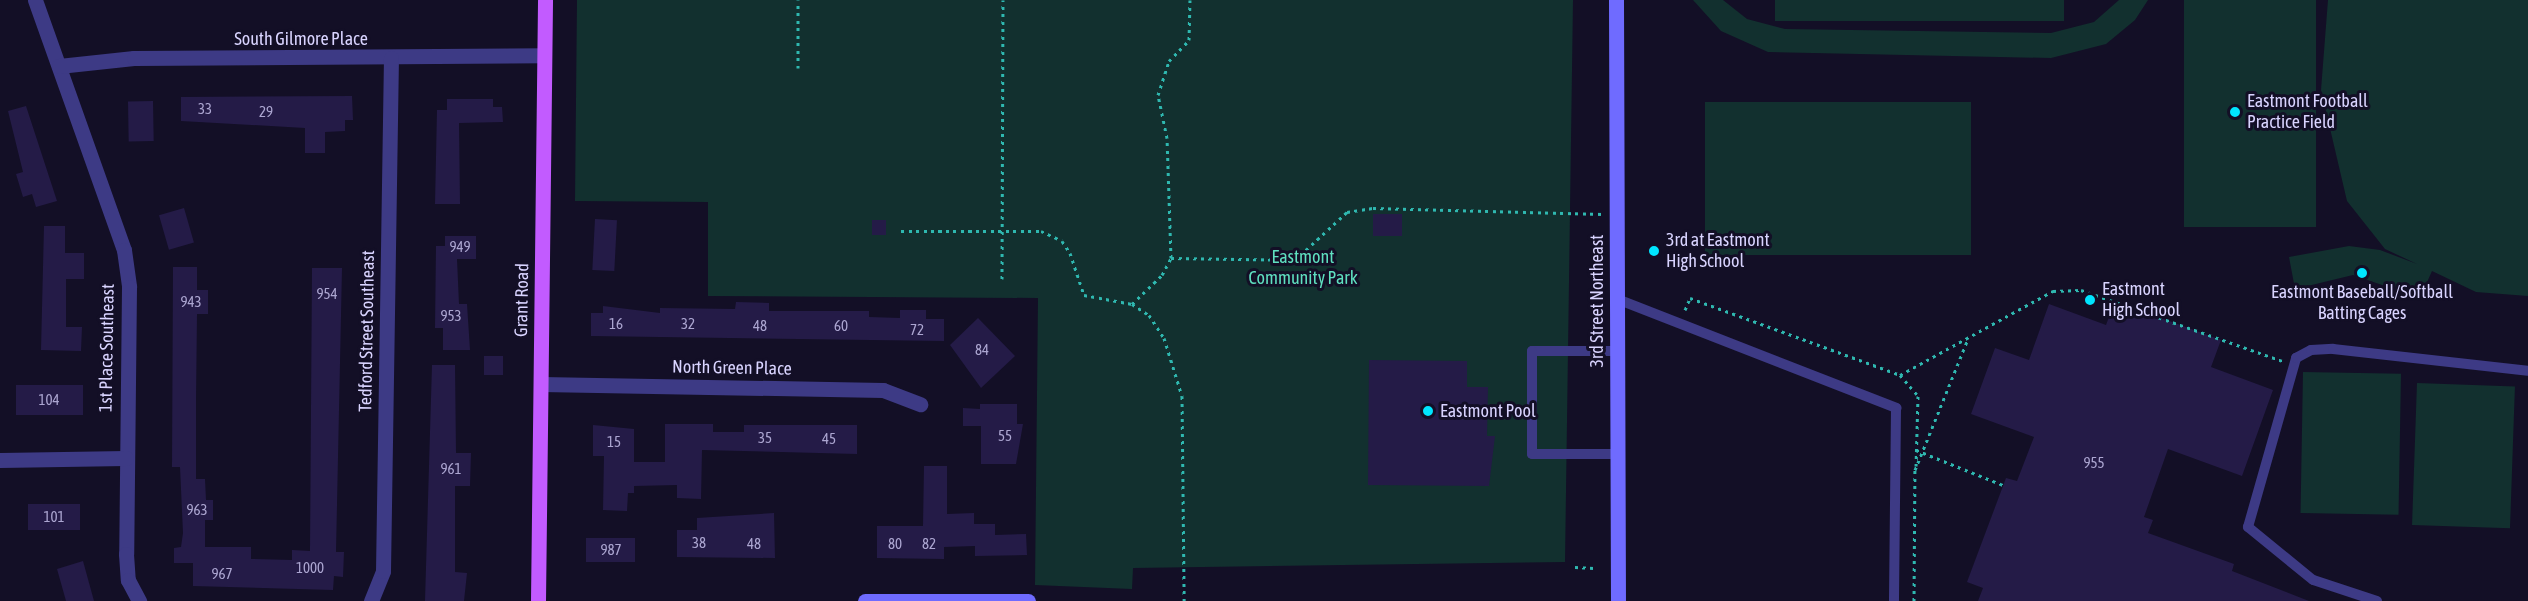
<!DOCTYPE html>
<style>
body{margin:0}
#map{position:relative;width:2528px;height:601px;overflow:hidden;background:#130f26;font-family:"Asap Condensed",sans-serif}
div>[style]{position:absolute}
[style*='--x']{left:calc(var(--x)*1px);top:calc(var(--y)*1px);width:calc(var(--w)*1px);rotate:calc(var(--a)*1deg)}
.green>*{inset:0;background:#12302f;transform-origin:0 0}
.building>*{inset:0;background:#241b47;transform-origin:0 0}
.path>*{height:3px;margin-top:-1.5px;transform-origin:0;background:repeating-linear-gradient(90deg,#2fb8b0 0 3px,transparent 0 7.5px)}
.lane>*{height:10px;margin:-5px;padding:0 5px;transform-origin:5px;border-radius:5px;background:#3d3a85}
.street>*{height:15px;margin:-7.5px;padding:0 7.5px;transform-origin:7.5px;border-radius:7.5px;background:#3d3a85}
.secondary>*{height:15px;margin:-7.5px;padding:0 7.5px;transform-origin:7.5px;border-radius:7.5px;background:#6f6bff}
.primary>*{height:15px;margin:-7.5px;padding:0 7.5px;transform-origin:7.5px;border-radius:7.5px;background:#c25bff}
.dots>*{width:16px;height:16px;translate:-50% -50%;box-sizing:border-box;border:3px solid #130f26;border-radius:50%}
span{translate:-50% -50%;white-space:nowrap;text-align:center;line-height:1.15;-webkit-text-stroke:6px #130f26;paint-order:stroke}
.number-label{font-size:15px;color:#aca6d1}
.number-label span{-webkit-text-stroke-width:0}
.street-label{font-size:18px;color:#d9d4ff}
.poi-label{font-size:18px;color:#d9d4ff}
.left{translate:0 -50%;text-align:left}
.park-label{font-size:18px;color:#5fe0c0}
</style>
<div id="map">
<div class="green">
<div style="clip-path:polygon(577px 0,1573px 0,1565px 562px,1133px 568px,1132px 589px,1035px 585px,1038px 298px,708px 296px,708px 202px,575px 201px)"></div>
<div style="clip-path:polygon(1693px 0,1723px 0,1747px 19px,1785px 29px,2051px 33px,2094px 22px,2119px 0,2148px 0,2135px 20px,2106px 44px,2051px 58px,1768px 52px,1721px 31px)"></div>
<div style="left:1775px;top:0;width:289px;height:21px"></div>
<div style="left:2184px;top:0;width:132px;height:227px"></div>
<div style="clip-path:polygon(2328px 0,2528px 0,2528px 296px,2476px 292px,2432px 271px,2420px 298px,2353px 275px,2295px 289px,2289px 257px,2349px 246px,2380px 250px,2417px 264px,2385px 249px,2347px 201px,2321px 90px)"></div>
<div style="left:1971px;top:102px;width:153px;height:266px;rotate:90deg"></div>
<div style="left:2303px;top:372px;width:98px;height:141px;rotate:1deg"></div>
<div style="left:2417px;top:383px;width:98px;height:142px;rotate:2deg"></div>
</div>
<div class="building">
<div style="clip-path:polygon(352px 96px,353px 120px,345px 120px,345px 131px,325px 132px,325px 153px,305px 153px,305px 128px,181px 121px,181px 97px)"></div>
<div style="clip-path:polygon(447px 99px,493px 99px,493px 107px,502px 107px,503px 122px,459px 123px,460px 204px,435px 204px,437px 110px,447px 110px)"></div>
<div style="left:153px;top:101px;width:40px;height:25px;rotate:89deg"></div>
<div style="clip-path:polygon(26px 106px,57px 201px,36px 207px,32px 194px,23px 197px,16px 174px,23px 172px,8px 111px)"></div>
<div style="left:184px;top:208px;width:36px;height:26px;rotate:74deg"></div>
<div style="left:1373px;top:214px;width:29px;height:22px"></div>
<div style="left:595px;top:219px;width:22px;height:51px;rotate:3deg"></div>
<div style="left:872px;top:220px;width:14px;height:15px"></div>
<div style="clip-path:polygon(44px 226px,65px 226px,65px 253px,84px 253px,84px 279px,66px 279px,66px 327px,82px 327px,81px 351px,41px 350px)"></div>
<div style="clip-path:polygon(445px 236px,476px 236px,476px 259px,457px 259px,459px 304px,467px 304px,470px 350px,443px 350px,443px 328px,435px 328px,436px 246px,445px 246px)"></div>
<div style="clip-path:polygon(173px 267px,197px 267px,197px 290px,208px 290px,208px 314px,197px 314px,196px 401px,196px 479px,205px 479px,206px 500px,213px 500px,213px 520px,205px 520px,205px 547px,251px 547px,251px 559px,292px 560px,292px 550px,310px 551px,312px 268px,342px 268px,336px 552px,344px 552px,343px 577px,334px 576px,333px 590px,193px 586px,193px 563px,174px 563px,174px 548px,181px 547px,183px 533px,180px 467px,172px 467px)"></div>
<div style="clip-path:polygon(2115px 301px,2221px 340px,2211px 367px,2273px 390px,2242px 476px,2168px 449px,2144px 517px,2153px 520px,2148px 533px,2234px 564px,2232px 571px,2309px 601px,1978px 601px,1983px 588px,1967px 582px,2006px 478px,2017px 481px,2034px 437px,1971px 414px,1995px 348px,2029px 360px,2049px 304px,2106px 325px)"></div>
<div style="clip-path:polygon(736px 302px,769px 303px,769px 311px,869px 311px,869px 317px,900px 318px,900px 310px,926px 310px,926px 319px,944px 319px,944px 341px,591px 336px,591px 313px,603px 313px,603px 306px,660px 313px,660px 308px,735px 309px)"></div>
<div style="clip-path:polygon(978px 318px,1015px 356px,981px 388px,950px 345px)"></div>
<div style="left:484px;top:356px;width:19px;height:19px"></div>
<div style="clip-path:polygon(1369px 360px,1467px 361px,1467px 387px,1488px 387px,1487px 436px,1495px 436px,1489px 486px,1368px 485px)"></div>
<div style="clip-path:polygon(432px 365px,455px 365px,456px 453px,471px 453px,470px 486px,455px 486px,455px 572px,467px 573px,464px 601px,425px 601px)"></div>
<div style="left:16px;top:385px;width:67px;height:30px"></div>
<div style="clip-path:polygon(980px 404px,1017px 404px,1017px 424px,1023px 424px,1016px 464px,981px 464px,981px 426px,963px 426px,963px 408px,980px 409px)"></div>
<div style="clip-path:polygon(665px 424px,713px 424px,713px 432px,744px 432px,744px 425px,857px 425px,857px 454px,702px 450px,701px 499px,677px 498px,677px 485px,634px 486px,634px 493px,628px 493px,627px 511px,603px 510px,604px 456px,593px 456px,593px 425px,634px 429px,634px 462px,665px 462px)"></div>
<div style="clip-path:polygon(924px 466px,947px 466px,947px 514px,974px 513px,974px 524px,995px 524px,995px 535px,1026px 534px,1027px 555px,975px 556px,975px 546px,944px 547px,944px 559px,877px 558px,877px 526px,923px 526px)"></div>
<div style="left:28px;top:504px;width:52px;height:26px"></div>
<div style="clip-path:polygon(774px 513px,775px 558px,677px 557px,677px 530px,697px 530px,697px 518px)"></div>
<div style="left:586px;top:538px;width:49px;height:24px"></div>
<div style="clip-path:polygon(83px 561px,94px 601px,66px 601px,57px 569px)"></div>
</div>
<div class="path">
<div style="--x:798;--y:68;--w:68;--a:-90"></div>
<div style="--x:901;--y:231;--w:140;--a:0"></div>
<div style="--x:1041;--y:231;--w:23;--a:25"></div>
<div style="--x:1062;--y:241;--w:14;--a:56"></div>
<div style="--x:1070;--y:253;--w:44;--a:71.6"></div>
<div style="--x:1084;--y:295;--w:49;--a:10.6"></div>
<div style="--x:1132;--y:304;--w:20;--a:33"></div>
<div style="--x:1149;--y:315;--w:27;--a:57"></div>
<div style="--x:1164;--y:338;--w:61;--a:72.8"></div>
<div style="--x:1182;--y:396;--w:205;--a:89.4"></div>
<div style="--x:1171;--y:258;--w:124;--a:0.9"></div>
<div style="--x:1295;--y:260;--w:71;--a:-42.7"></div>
<div style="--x:1347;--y:212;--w:26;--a:-9"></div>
<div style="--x:1373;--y:208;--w:230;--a:1.5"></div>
<div style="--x:1002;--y:279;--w:279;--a:-89.8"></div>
<div style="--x:1132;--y:304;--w:42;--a:-44"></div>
<div style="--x:1162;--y:275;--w:19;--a:-62"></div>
<div style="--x:1171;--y:258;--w:120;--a:-91.9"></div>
<div style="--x:1167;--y:138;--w:44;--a:-101.8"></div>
<div style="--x:1158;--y:95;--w:36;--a:-72"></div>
<div style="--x:1169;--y:61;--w:29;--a:-46"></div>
<div style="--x:1189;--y:40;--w:40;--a:-88.6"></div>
<div style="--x:1685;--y:310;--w:13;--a:-67"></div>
<div style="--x:1690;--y:298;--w:224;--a:20.1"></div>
<div style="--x:1900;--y:375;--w:175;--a:-28.8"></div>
<div style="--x:2053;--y:291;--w:28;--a:-2"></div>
<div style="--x:2081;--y:290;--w:214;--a:19.4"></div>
<div style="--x:1900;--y:375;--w:28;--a:49"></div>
<div style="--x:1918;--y:396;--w:70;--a:91.6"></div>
<div style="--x:1916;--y:450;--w:94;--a:21.9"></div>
<div style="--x:1575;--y:567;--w:19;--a:3"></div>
<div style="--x:1914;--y:601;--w:131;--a:-89.6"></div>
<div style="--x:1915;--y:470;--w:141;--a:-68"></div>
</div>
<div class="lane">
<div style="--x:1617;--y:299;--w:300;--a:21.3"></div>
<div style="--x:1896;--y:408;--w:193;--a:90.6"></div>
<div style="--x:1617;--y:351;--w:85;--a:180"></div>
<div style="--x:1532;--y:351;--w:103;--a:90"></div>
<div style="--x:1532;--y:454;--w:86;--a:0"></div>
<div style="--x:2377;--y:601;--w:67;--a:-161.8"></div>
<div style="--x:2313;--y:580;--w:84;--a:-140.8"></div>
<div style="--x:2248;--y:527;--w:176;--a:-74.1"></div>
<div style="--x:2296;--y:358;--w:17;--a:-28"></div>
<div style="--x:2311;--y:350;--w:22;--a:-3"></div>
<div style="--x:2333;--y:349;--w:196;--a:6.4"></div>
</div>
<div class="street">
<div style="--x:35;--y:0;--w:265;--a:70.4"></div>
<div style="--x:124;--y:250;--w:37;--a:82"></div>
<div style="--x:129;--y:287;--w:267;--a:90.6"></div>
<div style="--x:126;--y:554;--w:26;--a:86"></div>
<div style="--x:128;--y:580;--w:24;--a:62"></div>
<div style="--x:59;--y:66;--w:75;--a:-6.1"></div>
<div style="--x:134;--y:58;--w:410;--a:-0.4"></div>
<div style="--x:541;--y:384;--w:342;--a:1"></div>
<div style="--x:883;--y:390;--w:40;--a:21"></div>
<div style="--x:0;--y:460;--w:126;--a:-0.9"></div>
<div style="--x:371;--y:601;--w:32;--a:-68"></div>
<div style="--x:383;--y:571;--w:513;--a:-89.11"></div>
</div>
<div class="secondary">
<div style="--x:1616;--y:0;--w:601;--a:89.81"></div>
<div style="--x:865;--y:601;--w:163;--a:0"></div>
</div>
<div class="primary">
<div style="--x:538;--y:601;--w:601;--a:-89.33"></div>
</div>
<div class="dots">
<div style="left:2235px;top:112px;background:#00e5ff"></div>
<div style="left:1654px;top:251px;background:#00e5ff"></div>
<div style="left:2362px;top:273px;background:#00e5ff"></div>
<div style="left:2090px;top:300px;background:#00e5ff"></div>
<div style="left:1428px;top:411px;background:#00e5ff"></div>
</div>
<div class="number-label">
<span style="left:205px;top:109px">33</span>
<span style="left:266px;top:112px">29</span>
<span style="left:460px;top:247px">949</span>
<span style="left:327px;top:294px">954</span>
<span style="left:191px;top:302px">943</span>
<span style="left:451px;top:316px">953</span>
<span style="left:616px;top:324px">16</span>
<span style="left:688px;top:324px">32</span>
<span style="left:760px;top:326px">48</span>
<span style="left:841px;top:326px">60</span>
<span style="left:917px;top:330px">72</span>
<span style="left:982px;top:350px">84</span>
<span style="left:49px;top:400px">104</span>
<span style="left:1005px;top:436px">55</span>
<span style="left:765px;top:438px">35</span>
<span style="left:829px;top:439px">45</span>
<span style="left:614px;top:442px">15</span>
<span style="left:2094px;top:463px">955</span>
<span style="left:451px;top:469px">961</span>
<span style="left:197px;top:510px">963</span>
<span style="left:54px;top:517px">101</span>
<span style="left:699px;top:543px">38</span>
<span style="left:754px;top:544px">48</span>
<span style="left:895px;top:544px">80</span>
<span style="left:929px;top:544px">82</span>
<span style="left:611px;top:550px">987</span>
<span style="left:310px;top:568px">1000</span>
<span style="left:222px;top:574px">967</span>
</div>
<div class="street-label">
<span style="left:301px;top:39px">South Gilmore Place</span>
<span style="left:522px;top:300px;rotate:-89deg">Grant Road</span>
<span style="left:1597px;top:301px;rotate:-90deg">3rd Street Northeast</span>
<span style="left:367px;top:331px;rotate:-89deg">Tedford Street Southeast</span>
<span style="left:107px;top:348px;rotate:-89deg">1st Place Southeast</span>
<span style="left:732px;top:368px;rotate:1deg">North Green Place</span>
</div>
<div class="poi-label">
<span class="left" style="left:2247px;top:112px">Eastmont Football<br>Practice Field</span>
<span class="left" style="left:1666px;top:251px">3rd at Eastmont<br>High School</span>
<span class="left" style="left:2102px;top:300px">Eastmont<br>High School</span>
<span style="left:2362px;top:303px">Eastmont Baseball/Softball<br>Batting Cages</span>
<span class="left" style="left:1440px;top:411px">Eastmont Pool</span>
</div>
<div class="park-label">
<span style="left:1303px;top:268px">Eastmont<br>Community Park</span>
</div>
</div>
